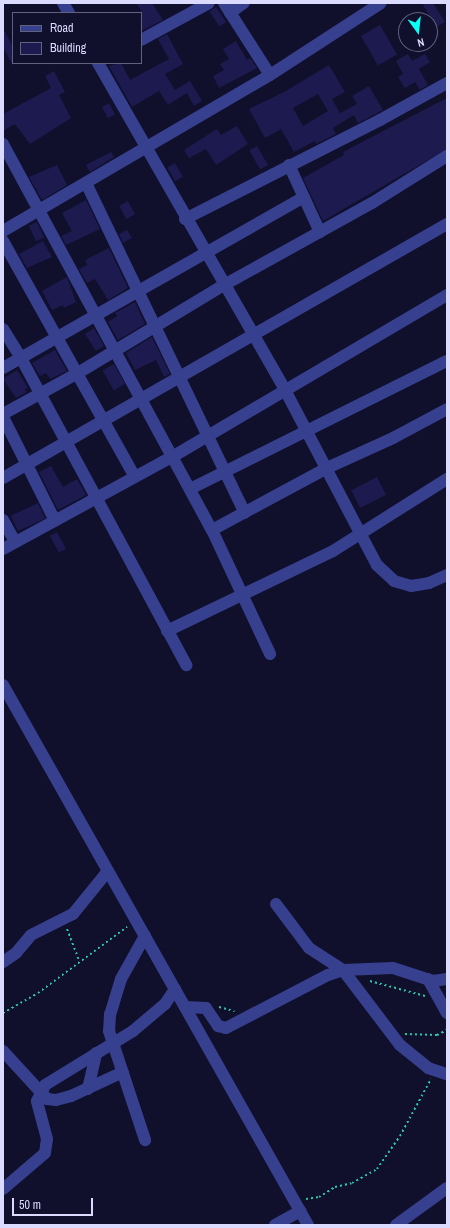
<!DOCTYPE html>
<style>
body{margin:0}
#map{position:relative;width:450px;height:1228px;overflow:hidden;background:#100f2c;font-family:"Archivo Narrow",sans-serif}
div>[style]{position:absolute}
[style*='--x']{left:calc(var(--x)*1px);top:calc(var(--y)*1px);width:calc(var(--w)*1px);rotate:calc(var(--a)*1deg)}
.building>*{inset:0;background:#1d1a4f;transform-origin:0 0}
.path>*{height:2px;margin-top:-1px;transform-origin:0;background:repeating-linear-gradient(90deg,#27c7a7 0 2px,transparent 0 5px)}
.minor>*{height:12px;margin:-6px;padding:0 6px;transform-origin:6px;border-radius:6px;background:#37408f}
span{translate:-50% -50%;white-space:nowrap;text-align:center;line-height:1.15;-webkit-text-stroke:3.5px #100f2c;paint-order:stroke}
.frame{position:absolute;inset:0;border:4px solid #dbdbff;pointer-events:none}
.legend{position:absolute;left:12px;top:12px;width:130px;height:52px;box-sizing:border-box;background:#100f2c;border:1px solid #616180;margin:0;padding:5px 7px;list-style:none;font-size:12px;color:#dbdbff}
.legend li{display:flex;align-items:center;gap:8px;height:20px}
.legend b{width:20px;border:1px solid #616180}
.north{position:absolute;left:398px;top:12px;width:40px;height:40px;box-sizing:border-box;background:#100f2c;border:1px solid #616180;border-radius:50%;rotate:165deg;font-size:11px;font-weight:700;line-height:16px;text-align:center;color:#dbdbff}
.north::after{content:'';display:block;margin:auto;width:14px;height:18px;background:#07fff5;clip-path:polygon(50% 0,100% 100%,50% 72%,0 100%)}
.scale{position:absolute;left:12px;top:1198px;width:81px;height:18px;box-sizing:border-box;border:2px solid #dbdbff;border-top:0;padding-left:5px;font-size:12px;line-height:14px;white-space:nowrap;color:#dbdbff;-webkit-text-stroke:3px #100f2c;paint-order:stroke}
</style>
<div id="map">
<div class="building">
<div style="clip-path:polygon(136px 3px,152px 3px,163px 20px,141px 31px,141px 10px)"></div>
<div style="clip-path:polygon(422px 3px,433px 3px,445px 22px,436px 27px)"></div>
<div style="left:216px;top:7px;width:18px;height:8px;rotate:56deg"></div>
<div style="left:380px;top:25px;width:34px;height:22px;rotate:60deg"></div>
<div style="clip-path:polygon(3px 28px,13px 47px,13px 66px,3px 47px)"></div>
<div style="clip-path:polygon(167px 34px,183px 64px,165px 74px,175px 90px,190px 81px,202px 101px,194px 106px,187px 93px,168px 105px,159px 91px,132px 107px,109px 66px,121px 63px,130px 80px,169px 59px,158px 39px)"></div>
<div style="clip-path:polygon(236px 41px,247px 60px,250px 58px,257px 68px,219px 88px,213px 76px,224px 70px,220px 64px,229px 59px,223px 49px)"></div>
<div style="clip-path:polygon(408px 54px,412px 61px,425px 54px,430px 62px,419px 69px,428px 85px,420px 90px,415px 82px,405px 88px,398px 77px,403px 74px,396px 61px)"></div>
<div style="clip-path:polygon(evenodd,329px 65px,345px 92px,332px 99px,340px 113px,357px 104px,352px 96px,369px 86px,383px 110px,358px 123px,354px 115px,333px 128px,336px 134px,316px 144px,315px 141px,294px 152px,281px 129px,265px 138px,249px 109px,284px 92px,329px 65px,318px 94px,328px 111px,303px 126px,293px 108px,318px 94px)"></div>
<div style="clip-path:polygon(54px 71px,65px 92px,59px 95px,71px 118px,30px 144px,15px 124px,3px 131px,3px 114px,51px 88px,45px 76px)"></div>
<div style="clip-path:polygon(447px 98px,447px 149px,323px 221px,303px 178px,344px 155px,343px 152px,362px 142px)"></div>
<div style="left:109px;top:103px;width:13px;height:8px;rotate:63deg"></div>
<div style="clip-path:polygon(237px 126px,248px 144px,216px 165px,206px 149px,189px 158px,184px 150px,217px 129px,221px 135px)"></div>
<div style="left:257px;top:146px;width:22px;height:9px;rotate:60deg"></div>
<div style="clip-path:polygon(111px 152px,114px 157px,90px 172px,86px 165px)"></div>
<div style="left:175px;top:163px;width:16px;height:9px;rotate:60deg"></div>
<div style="clip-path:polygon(57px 165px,67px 185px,42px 200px,29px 177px)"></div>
<div style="clip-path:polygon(86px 200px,100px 229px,66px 245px,61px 236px,72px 231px,62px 213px)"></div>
<div style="left:128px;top:201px;width:15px;height:10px;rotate:62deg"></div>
<div style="left:37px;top:222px;width:17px;height:9px;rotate:65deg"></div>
<div style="clip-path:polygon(127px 230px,132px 238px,123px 243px,119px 234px)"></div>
<div style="clip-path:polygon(43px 241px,52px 257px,27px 268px,19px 254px)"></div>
<div style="clip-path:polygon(109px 248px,128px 288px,108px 300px,95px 279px,87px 283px,79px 269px,87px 265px,85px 260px)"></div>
<div style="clip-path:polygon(67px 277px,76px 302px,64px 308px,63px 305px,52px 310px,42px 291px)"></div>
<div style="clip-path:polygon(135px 302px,145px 324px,118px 340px,108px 322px,117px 316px,115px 313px)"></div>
<div style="clip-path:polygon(94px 328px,104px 346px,96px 351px,85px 334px)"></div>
<div style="clip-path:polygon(152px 337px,170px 374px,164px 377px,156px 360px,135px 370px,126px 353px)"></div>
<div style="clip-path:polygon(55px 350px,67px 371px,50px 379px,46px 373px,40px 376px,32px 363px)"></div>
<div style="left:114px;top:364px;width:23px;height:13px;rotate:61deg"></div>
<div style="clip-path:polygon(17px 370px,28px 388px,25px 389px,27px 392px,16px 398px,3px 379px)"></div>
<div style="clip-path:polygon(51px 466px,63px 487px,77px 479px,86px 495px,58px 510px,39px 472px)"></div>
<div style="left:377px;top:477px;width:20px;height:29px;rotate:63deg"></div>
<div style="left:38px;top:503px;width:17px;height:30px;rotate:65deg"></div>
<div style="left:57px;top:532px;width:19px;height:8px;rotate:62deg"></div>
</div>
<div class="path">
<div style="--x:67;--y:929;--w:34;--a:69"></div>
<div style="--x:370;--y:981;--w:57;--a:15.3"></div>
<div style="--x:219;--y:1007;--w:16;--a:15"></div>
<div style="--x:3;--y:1013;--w:40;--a:-29.7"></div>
<div style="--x:38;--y:993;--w:111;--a:-36.6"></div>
<div style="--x:405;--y:1034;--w:32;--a:2"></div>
<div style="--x:437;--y:1035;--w:11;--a:-27"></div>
<div style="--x:306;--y:1199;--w:13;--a:-9"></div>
<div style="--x:319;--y:1197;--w:19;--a:-32"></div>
<div style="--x:335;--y:1187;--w:17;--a:-13"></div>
<div style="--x:352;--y:1183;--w:29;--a:-29"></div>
<div style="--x:377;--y:1169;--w:40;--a:-55.1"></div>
<div style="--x:400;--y:1136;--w:65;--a:-61.5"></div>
</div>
<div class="minor">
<div style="--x:63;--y:3;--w:12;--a:59"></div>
<div style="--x:224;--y:3;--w:85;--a:57.4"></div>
<div style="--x:230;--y:13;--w:17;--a:-36"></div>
<div style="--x:141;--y:40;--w:77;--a:-28.6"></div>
<div style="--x:98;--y:63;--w:377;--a:60.2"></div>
<div style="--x:285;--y:390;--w:198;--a:62.3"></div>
<div style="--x:377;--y:565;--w:23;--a:43"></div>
<div style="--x:394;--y:581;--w:18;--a:16"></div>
<div style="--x:411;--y:586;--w:18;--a:-9"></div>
<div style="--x:429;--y:583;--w:20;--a:-24"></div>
<div style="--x:3;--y:144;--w:439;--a:61.6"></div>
<div style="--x:212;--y:530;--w:137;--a:64.9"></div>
<div style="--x:289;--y:165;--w:74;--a:65.2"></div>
<div style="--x:86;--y:183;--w:366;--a:64.3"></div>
<div style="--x:185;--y:219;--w:219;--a:-26.9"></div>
<div style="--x:380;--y:120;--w:77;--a:-28.9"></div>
<div style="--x:3;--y:231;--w:309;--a:-30.3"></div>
<div style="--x:270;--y:75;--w:132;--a:-33"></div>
<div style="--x:3;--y:241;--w:270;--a:60.8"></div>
<div style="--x:3;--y:329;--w:34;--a:58"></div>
<div style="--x:21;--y:358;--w:349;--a:61.7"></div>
<div style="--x:3;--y:368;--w:346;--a:-29.6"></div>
<div style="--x:3;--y:414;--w:85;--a:-28.7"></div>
<div style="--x:78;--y:373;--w:170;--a:-31.1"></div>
<div style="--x:224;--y:285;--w:169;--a:-29"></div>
<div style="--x:372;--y:203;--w:89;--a:-32.1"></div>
<div style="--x:3;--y:417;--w:116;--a:63.4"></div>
<div style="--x:3;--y:478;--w:512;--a:-29.77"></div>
<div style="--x:190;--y:489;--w:287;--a:-26.5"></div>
<div style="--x:3;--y:520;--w:25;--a:61"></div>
<div style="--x:212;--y:530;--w:131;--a:-28.3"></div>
<div style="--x:327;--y:468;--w:72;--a:-24.4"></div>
<div style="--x:393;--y:438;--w:61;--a:-28.2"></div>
<div style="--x:3;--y:549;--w:192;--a:-28.6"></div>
<div style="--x:172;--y:457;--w:319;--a:-30.5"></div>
<div style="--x:167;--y:631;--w:184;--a:-25.7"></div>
<div style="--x:333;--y:551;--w:135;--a:-32.3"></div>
<div style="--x:3;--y:685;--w:620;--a:60.54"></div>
<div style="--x:276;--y:904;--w:55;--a:53.1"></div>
<div style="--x:309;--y:948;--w:40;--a:32.9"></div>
<div style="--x:343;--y:970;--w:94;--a:52.8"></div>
<div style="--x:400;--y:1045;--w:36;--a:39"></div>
<div style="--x:428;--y:1068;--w:20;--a:18"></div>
<div style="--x:145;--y:936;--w:49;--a:119.2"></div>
<div style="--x:121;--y:979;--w:37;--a:107"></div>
<div style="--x:110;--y:1014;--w:17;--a:93"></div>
<div style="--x:109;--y:1031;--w:115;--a:71.7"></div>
<div style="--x:3;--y:962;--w:16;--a:-35"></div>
<div style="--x:16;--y:953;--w:23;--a:-50"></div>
<div style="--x:31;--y:935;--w:47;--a:-26.6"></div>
<div style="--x:73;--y:914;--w:55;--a:-50.9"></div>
<div style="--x:428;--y:979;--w:39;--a:61"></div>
<div style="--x:185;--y:1007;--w:21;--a:3"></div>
<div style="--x:206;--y:1008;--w:22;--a:56"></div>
<div style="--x:218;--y:1026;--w:8;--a:14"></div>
<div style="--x:226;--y:1028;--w:115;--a:-27.5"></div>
<div style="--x:328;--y:975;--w:16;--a:-18"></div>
<div style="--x:343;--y:970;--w:50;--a:-2.3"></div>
<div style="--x:393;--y:968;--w:42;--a:18"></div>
<div style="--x:433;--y:981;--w:14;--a:-8"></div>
<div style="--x:3;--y:1051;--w:65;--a:47.5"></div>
<div style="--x:47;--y:1099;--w:9;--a:6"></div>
<div style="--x:56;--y:1100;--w:16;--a:-15"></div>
<div style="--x:71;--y:1096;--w:57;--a:-24.8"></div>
<div style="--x:88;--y:1089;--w:37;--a:-77"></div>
<div style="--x:3;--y:1189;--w:55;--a:-40.6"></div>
<div style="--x:45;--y:1153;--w:14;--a:-82"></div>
<div style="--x:47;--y:1139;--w:39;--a:-105"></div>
<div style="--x:37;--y:1101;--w:18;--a:-63"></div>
<div style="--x:45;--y:1085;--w:103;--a:-31.5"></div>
<div style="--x:133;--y:1031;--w:42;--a:-40.2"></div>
<div style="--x:165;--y:1004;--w:18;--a:-56"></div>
<div style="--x:275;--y:1225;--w:29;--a:-29"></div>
<div style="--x:396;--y:1225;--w:63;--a:-36"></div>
</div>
<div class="frame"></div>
<ul class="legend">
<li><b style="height:5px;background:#37408f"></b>Road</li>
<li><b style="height:11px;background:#1d1a4f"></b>Building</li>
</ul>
<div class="north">N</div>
<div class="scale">50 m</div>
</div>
